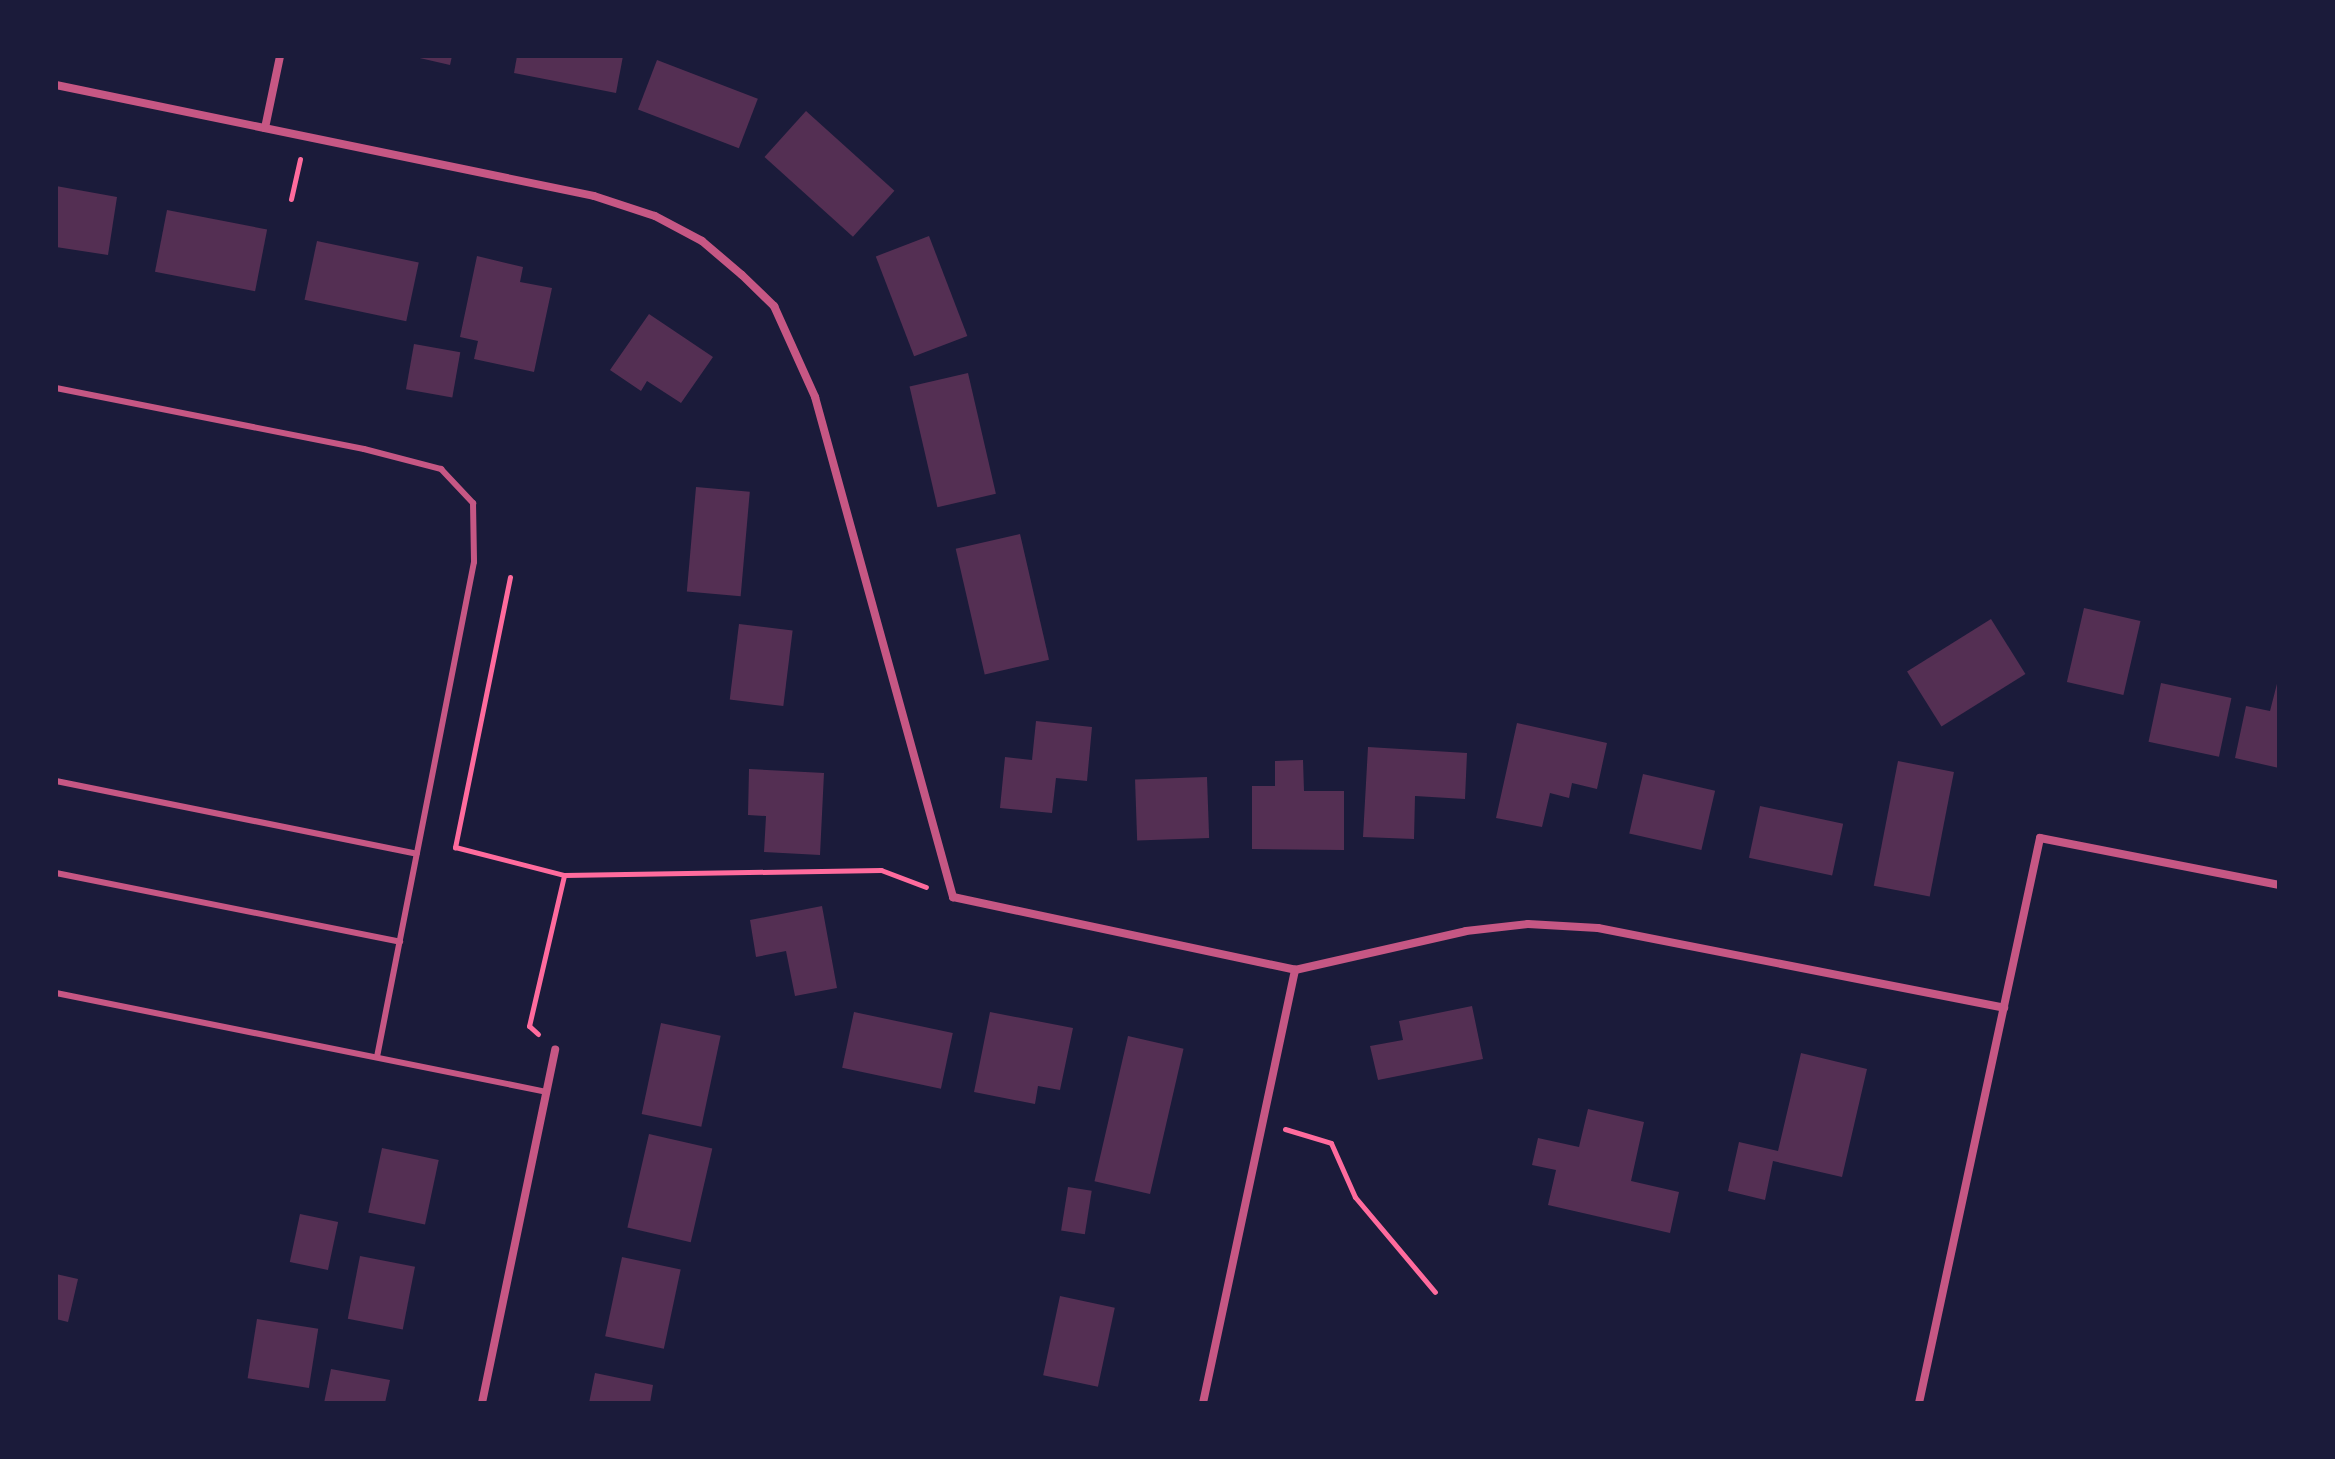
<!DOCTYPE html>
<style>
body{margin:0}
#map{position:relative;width:2335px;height:1459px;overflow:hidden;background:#1b1b3a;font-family:Figtree,sans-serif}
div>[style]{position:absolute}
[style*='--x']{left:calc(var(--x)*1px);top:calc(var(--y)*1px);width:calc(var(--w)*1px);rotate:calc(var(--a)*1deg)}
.building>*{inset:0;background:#542f53;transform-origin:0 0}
.path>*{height:5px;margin:-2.5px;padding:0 2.5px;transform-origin:2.5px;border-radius:2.5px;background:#ff6b9d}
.service>*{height:6px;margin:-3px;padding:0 3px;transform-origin:3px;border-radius:3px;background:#c65784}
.minor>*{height:8px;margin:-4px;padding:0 4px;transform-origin:4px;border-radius:4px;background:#c65784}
span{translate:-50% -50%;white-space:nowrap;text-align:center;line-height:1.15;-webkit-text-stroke:6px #1b1b3a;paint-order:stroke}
.frame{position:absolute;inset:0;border:58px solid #1b1b3a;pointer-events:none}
</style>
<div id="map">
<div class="building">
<div style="clip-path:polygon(411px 56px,452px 56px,450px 65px)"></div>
<div style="clip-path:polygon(517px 56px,623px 56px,616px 93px,514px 73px)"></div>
<div style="left:657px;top:60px;width:108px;height:53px;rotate:21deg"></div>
<div style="left:806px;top:111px;width:119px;height:62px;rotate:42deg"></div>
<div style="clip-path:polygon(56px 186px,117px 197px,108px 255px,56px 247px)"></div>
<div style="left:167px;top:210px;width:102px;height:63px;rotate:11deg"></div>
<div style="left:929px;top:236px;width:107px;height:57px;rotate:69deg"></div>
<div style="left:317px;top:241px;width:104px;height:60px;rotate:12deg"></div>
<div style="clip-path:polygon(477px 256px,523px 267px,520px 282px,552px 288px,534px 372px,474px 359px,478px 341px,460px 337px)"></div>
<div style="clip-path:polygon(649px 314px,713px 357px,681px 403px,647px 381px,641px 391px,610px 370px)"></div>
<div style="left:414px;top:344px;width:47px;height:46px;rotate:10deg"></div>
<div style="left:968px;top:373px;width:124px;height:60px;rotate:77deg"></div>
<div style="left:696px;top:487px;width:54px;height:105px;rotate:5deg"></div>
<div style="left:1020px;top:534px;width:129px;height:66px;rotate:77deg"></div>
<div style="left:2084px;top:608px;width:58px;height:76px;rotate:13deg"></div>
<div style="left:1991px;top:619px;width:65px;height:99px;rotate:58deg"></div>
<div style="left:739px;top:624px;width:54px;height:76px;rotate:7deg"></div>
<div style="clip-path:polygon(2279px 676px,2279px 768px,2235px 758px,2246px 706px,2270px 711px)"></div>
<div style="left:2161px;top:683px;width:72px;height:60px;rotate:12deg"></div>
<div style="clip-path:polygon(1036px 721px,1092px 727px,1087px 781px,1056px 778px,1052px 813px,1000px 808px,1005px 757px,1032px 760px)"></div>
<div style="clip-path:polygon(1517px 723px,1607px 743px,1597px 789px,1572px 783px,1569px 798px,1550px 793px,1542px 827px,1496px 818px)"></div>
<div style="clip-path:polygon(1368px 747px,1467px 753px,1465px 799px,1415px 796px,1414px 839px,1363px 837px)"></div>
<div style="clip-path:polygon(1303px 760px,1304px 791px,1344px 791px,1344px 850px,1252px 849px,1252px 786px,1275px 786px,1275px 761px)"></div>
<div style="left:1898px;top:761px;width:57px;height:127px;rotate:11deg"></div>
<div style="clip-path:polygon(749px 769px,824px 773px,820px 855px,764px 852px,766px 816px,748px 815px)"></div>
<div style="left:1643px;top:774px;width:74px;height:61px;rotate:13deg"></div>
<div style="left:1207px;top:777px;width:61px;height:72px;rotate:88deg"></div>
<div style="left:1760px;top:806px;width:85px;height:53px;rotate:12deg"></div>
<div style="clip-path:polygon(822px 906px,837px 988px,795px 996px,786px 951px,756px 957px,750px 920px)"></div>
<div style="clip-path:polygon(1472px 1006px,1483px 1059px,1378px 1080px,1370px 1046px,1403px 1040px,1399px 1021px)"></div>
<div style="left:854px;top:1012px;width:101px;height:57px;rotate:12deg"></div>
<div style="clip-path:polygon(990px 1012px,1073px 1028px,1060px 1090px,1038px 1086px,1035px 1104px,974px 1092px)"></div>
<div style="left:661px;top:1023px;width:61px;height:93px;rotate:12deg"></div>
<div style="left:1128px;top:1036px;width:57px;height:149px;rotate:13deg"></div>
<div style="clip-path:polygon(1801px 1053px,1867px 1069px,1842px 1177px,1773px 1161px,1765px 1200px,1728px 1191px,1739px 1142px,1778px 1151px)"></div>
<div style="clip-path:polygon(1588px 1109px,1644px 1122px,1631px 1181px,1679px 1192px,1670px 1233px,1548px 1205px,1556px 1170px,1532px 1165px,1538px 1138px,1579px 1147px)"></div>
<div style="left:649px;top:1134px;width:65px;height:96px;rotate:13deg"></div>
<div style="left:382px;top:1148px;width:58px;height:66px;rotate:12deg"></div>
<div style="left:1068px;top:1187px;width:24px;height:44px;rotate:9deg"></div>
<div style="left:300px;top:1214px;width:39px;height:49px;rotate:12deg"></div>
<div style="left:360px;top:1256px;width:56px;height:64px;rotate:11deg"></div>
<div style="left:622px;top:1257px;width:60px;height:81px;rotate:12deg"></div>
<div style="clip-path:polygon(56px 1274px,78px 1279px,68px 1322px,56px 1319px)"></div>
<div style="left:1060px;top:1296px;width:56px;height:81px;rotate:12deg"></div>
<div style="left:257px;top:1319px;width:62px;height:60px;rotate:9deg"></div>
<div style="clip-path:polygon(331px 1369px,390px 1380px,385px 1403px,324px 1403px)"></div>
<div style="clip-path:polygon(595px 1373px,653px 1385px,650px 1403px,589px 1403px)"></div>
</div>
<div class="path">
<div style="--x:291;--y:199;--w:41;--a:-77.3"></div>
<div style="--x:510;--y:577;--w:276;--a:101.5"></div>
<div style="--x:455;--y:847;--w:113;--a:14.4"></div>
<div style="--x:564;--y:875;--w:317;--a:-0.9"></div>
<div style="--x:881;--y:870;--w:48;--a:20.7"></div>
<div style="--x:538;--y:1034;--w:12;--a:-138"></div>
<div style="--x:529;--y:1026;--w:155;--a:-76.9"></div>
<div style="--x:1285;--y:1129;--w:48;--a:16.9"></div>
<div style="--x:1331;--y:1143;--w:59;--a:66"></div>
<div style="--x:1355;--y:1197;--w:124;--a:49.9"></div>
</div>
<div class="service">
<div style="--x:56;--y:388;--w:314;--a:11.2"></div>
<div style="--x:364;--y:449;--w:80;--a:14.6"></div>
<div style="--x:441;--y:469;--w:47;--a:46.7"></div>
<div style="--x:473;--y:503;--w:59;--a:89"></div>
<div style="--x:474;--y:562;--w:504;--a:101.09"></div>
<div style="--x:56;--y:781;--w:368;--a:11.4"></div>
<div style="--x:56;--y:873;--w:351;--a:11.3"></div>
<div style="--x:56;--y:993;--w:500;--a:11.4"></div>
</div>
<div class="minor">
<div style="--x:56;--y:85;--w:549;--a:11.66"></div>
<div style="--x:594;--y:196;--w:64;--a:18.2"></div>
<div style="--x:655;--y:216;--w:53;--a:28"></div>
<div style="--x:702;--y:241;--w:52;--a:40.4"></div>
<div style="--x:742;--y:275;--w:45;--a:44.1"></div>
<div style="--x:774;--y:306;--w:100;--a:65.7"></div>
<div style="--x:815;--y:397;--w:519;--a:74.57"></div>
<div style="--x:953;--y:897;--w:350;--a:12"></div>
<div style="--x:1295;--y:970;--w:175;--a:-12.8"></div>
<div style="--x:1466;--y:931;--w:62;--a:-6.4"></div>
<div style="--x:1528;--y:924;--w:70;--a:3.3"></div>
<div style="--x:1598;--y:928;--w:414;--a:11.1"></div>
<div style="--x:265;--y:128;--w:74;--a:-78.2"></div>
<div style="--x:482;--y:1403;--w:361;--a:-78.3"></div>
<div style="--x:1203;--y:1403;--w:443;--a:-78"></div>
<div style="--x:1919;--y:1403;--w:578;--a:-77.91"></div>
<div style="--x:2040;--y:838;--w:244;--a:11.1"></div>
</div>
<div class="frame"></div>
</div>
